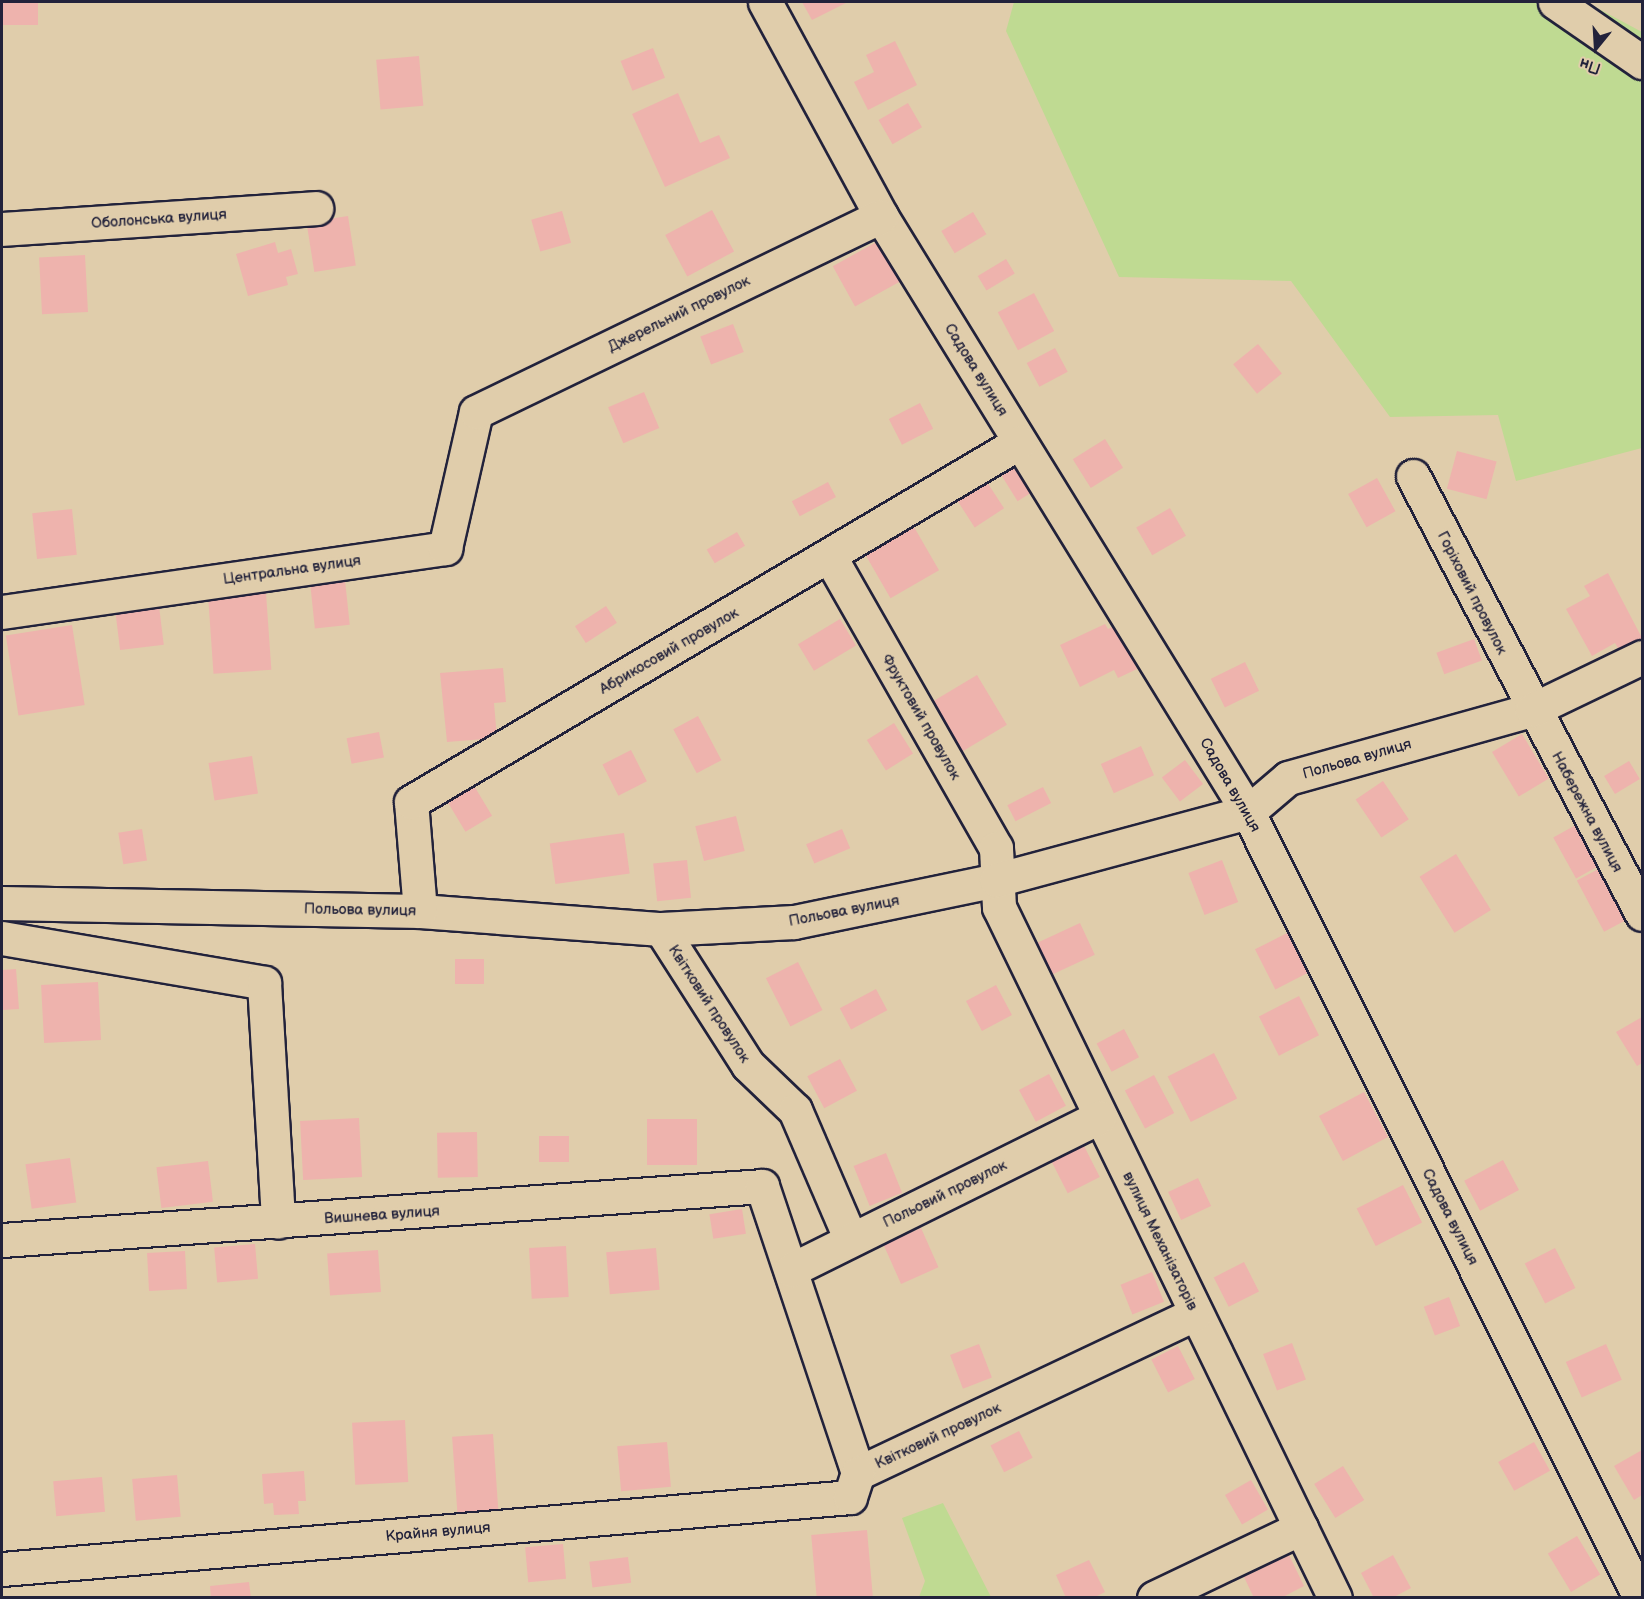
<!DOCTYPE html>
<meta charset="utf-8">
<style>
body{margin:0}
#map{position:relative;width:1644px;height:1599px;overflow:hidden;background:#e0cdab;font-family:"Balsamiq Sans",sans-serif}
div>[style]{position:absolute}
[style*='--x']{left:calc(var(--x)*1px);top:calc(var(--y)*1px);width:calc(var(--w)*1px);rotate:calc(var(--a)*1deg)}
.green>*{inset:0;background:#bfda92}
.building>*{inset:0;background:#eeb3ad;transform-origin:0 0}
.roads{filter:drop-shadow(2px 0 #22223b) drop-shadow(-2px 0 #22223b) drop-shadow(0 2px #22223b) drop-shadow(0 -2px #22223b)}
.minor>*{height:33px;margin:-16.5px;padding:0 16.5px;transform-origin:16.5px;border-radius:16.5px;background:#e0cdab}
span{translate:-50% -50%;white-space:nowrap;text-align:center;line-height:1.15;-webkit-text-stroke:4.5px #e0cdab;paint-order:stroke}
.street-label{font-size:15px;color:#22223b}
.frame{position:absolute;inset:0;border:3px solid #22223b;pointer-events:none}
.north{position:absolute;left:1566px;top:18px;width:60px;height:60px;-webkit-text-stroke:4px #e0cdab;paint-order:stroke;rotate:198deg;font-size:16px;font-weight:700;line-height:24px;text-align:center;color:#22223b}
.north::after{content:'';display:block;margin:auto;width:21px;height:27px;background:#22223b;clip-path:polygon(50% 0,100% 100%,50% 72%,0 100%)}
</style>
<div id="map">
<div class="green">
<div style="clip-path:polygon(1014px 2px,1586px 2px,1642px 32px,1642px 448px,1516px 481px,1498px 415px,1390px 417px,1291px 281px,1119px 277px,1006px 31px)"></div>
<div style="clip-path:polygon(943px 1503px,991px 1597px,919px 1597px,925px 1581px,902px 1518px)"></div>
</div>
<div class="building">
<div style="left:2px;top:2px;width:36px;height:23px"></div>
<div style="clip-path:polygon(802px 2px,848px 2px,812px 20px)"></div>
<div style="clip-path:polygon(895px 41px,917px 85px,868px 110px,854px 82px,874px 72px,866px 55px)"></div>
<div style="left:653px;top:48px;width:32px;height:35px;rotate:68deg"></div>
<div style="left:419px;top:56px;width:50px;height:43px;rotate:85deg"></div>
<div style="clip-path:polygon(678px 93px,700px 143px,719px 135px,730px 158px,665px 187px,632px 114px)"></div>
<div style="left:908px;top:103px;width:28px;height:34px;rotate:60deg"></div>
<div style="left:712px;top:210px;width:47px;height:53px;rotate:62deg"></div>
<div style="left:562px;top:211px;width:33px;height:32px;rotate:74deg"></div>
<div style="left:973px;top:212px;width:26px;height:37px;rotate:59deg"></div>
<div style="left:348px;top:216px;width:50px;height:42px;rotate:81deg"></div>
<div style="left:880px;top:240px;width:46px;height:54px;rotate:61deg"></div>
<div style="clip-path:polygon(275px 242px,278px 253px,291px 249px,298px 274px,286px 277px,288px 285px,248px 296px,236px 254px)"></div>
<div style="left:85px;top:255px;width:57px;height:46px;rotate:87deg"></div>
<div style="left:1006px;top:259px;width:17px;height:33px;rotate:59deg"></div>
<div style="left:1034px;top:293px;width:43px;height:41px;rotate:62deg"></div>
<div style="left:733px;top:324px;width:30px;height:35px;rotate:69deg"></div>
<div style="left:1258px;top:344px;width:38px;height:32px;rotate:51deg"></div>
<div style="left:1055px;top:348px;width:27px;height:32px;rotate:62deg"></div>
<div style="left:644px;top:392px;width:39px;height:39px;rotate:67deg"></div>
<div style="left:920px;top:403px;width:29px;height:35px;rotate:63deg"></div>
<div style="left:1105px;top:439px;width:34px;height:38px;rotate:58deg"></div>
<div style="left:1011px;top:451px;width:46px;height:21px;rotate:58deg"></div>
<div style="left:1457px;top:451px;width:41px;height:39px;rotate:15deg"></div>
<div style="left:1377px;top:478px;width:38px;height:33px;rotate:61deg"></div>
<div style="left:985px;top:479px;width:35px;height:35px;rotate:57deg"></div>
<div style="left:828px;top:482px;width:17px;height:41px;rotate:62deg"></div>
<div style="left:1170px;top:508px;width:32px;height:39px;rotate:60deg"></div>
<div style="left:72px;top:509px;width:46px;height:40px;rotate:84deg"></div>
<div style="left:910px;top:520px;width:58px;height:56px;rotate:60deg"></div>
<div style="left:737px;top:532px;width:16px;height:35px;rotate:60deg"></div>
<div style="clip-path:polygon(1608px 573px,1642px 638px,1619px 650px,1615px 643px,1592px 656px,1566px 609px,1590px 596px,1584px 586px)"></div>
<div style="left:345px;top:580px;width:45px;height:35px;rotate:84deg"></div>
<div style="left:266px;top:593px;width:77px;height:58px;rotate:86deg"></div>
<div style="left:159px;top:606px;width:39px;height:44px;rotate:83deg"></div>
<div style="left:606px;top:606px;width:20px;height:37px;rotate:57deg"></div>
<div style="left:840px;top:619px;width:31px;height:49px;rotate:59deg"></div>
<div style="clip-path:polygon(1105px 624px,1108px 629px,1116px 625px,1137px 669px,1118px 678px,1114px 670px,1080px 687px,1060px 645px)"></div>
<div style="left:72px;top:625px;width:81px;height:67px;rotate:81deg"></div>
<div style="left:1474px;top:639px;width:23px;height:40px;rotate:70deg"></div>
<div style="left:1245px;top:662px;width:32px;height:38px;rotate:64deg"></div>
<div style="clip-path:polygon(503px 668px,506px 702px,494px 703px,497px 738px,447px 742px,440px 673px)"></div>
<div style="left:977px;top:675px;width:58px;height:55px;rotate:59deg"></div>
<div style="left:698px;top:716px;width:50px;height:28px;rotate:62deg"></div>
<div style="left:894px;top:723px;width:36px;height:32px;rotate:58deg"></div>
<div style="left:379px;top:732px;width:26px;height:33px;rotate:79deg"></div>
<div style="left:1522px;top:734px;width:52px;height:35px;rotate:59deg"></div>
<div style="left:1141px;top:746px;width:32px;height:44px;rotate:66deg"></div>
<div style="left:631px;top:750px;width:35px;height:32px;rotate:63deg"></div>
<div style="left:252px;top:756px;width:38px;height:44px;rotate:81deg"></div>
<div style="left:1185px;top:760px;width:30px;height:29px;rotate:53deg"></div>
<div style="left:1629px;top:761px;width:21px;height:29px;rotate:59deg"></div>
<div style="left:1383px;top:781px;width:46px;height:33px;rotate:56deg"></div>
<div style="left:473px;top:784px;width:37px;height:31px;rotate:59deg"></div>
<div style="left:1043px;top:787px;width:18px;height:40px;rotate:63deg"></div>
<div style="left:736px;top:816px;width:36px;height:42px;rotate:76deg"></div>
<div style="left:1583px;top:821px;width:47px;height:34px;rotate:61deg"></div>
<div style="left:142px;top:829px;width:32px;height:24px;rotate:81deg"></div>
<div style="left:842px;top:829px;width:21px;height:39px;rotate:67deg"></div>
<div style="left:624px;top:833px;width:41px;height:75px;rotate:82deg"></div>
<div style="left:1456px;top:854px;width:66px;height:43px;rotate:58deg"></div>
<div style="left:687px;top:860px;width:38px;height:34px;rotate:84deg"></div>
<div style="left:1222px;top:860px;width:45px;height:36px;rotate:69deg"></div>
<div style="left:1606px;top:865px;width:58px;height:33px;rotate:62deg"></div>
<div style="left:1080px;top:923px;width:35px;height:47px;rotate:65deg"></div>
<div style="left:1287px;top:933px;width:45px;height:36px;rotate:63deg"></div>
<div style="left:455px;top:959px;width:29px;height:25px"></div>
<div style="left:798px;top:962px;width:54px;height:36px;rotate:63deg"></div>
<div style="clip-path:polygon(16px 969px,19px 1009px,2px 1010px,2px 970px)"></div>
<div style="left:98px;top:982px;width:58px;height:57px;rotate:87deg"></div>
<div style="left:996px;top:985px;width:34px;height:34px;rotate:62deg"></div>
<div style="left:876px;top:989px;width:24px;height:41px;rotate:62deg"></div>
<div style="left:1299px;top:996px;width:44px;height:45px;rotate:63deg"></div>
<div style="clip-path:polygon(1642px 1017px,1642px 1063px,1637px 1066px,1616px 1032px)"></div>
<div style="left:1124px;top:1029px;width:32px;height:31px;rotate:62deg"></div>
<div style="left:1214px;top:1053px;width:51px;height:52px;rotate:63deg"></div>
<div style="left:840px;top:1059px;width:36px;height:37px;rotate:62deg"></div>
<div style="left:1049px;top:1074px;width:36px;height:34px;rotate:62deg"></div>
<div style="left:1154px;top:1075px;width:43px;height:33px;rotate:62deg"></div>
<div style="left:1364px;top:1092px;width:51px;height:51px;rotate:62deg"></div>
<div style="left:359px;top:1118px;width:59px;height:59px;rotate:87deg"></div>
<div style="left:647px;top:1119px;width:50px;height:46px"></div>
<div style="left:477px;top:1132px;width:45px;height:40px;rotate:89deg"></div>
<div style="left:539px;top:1136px;width:30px;height:26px"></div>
<div style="left:1083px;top:1144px;width:37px;height:36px;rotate:63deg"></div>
<div style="left:886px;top:1153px;width:43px;height:35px;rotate:68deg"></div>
<div style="left:70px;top:1158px;width:45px;height:45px;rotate:82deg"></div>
<div style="left:1503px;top:1160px;width:34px;height:44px;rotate:62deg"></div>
<div style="left:208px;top:1161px;width:41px;height:52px;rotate:83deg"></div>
<div style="left:1198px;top:1178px;width:31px;height:33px;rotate:65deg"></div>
<div style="left:1403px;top:1185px;width:42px;height:52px;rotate:63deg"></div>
<div style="left:742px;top:1209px;width:25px;height:33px;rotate:81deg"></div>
<div style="left:921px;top:1228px;width:43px;height:41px;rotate:66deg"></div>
<div style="left:255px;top:1244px;width:35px;height:41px;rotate:85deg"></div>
<div style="left:566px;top:1246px;width:51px;height:37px;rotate:87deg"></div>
<div style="left:656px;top:1248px;width:42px;height:50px;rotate:85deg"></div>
<div style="left:1555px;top:1248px;width:45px;height:34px;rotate:63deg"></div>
<div style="left:378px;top:1250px;width:42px;height:51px;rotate:86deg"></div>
<div style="left:185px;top:1251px;width:38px;height:38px;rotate:87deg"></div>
<div style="left:1244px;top:1262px;width:33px;height:34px;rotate:63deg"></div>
<div style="left:1152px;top:1272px;width:32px;height:34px;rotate:68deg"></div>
<div style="left:1449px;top:1297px;width:31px;height:27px;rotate:69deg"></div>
<div style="left:1292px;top:1343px;width:39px;height:31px;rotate:69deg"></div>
<div style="left:979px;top:1344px;width:36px;height:31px;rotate:69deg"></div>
<div style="left:1606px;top:1344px;width:39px;height:44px;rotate:66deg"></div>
<div style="left:1178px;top:1346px;width:37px;height:30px;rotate:63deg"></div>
<div style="left:405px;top:1420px;width:62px;height:53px;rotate:87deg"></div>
<div style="left:1019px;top:1431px;width:30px;height:32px;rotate:63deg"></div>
<div style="left:493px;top:1434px;width:79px;height:41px;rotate:86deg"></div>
<div style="left:667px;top:1442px;width:45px;height:50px;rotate:85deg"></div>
<div style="left:1534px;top:1442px;width:33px;height:41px;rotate:61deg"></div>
<div style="clip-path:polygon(1642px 1450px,1642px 1495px,1634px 1500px,1614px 1466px)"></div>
<div style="left:1343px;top:1466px;width:40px;height:34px;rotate:58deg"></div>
<div style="clip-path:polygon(304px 1471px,306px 1501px,298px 1501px,299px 1514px,274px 1515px,273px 1503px,264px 1504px,262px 1474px)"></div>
<div style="left:177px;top:1475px;width:42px;height:45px;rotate:85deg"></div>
<div style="left:102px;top:1477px;width:35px;height:49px;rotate:85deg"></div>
<div style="left:1251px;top:1480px;width:34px;height:30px;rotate:60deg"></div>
<div style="left:867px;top:1530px;width:68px;height:56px;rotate:85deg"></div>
<div style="left:1577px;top:1536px;width:45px;height:34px;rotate:59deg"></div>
<div style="left:563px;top:1544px;width:35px;height:38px;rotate:85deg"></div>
<div style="clip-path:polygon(1289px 1555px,1304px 1586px,1281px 1598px,1254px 1598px,1244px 1577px)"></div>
<div style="clip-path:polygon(1393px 1555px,1411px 1588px,1392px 1598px,1374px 1598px,1361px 1573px)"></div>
<div style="left:628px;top:1557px;width:26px;height:39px;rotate:83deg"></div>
<div style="clip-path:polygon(1089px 1560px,1105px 1592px,1093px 1598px,1066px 1598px,1056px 1575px)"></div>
<div style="clip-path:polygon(249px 1582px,251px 1598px,211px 1598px,210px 1586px)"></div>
</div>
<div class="roads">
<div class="minor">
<div style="--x:765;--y:2;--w:243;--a:61.5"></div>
<div style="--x:881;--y:216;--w:700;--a:58.38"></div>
<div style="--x:1248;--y:812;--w:878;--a:63.49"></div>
<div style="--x:1555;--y:2;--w:106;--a:34.6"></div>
<div style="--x:2;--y:229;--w:315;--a:-3.8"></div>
<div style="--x:1413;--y:476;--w:494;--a:62.4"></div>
<div style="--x:830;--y:557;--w:335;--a:60.3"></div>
<div style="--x:996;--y:848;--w:59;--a:87.1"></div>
<div style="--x:999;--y:907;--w:768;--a:64.07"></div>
<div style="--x:2;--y:612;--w:448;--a:-8.2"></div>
<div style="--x:445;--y:548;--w:139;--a:-77.2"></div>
<div style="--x:476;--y:412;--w:450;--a:-25.8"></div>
<div style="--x:2;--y:903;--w:418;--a:1.1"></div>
<div style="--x:420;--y:911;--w:242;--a:4.3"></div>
<div style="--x:661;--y:929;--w:133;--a:-3"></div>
<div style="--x:794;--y:922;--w:206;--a:-11.7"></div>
<div style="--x:996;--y:880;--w:261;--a:-15.1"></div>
<div style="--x:1248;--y:812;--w:52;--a:-40.4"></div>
<div style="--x:1288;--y:778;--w:253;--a:-15.6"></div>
<div style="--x:1532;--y:710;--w:122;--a:-25.7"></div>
<div style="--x:420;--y:911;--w:109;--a:-94.7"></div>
<div style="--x:411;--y:802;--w:707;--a:-30.59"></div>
<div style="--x:661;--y:929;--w:161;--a:57.4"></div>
<div style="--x:748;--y:1065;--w:65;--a:43.8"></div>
<div style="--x:795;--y:1110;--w:132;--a:66.7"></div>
<div style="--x:2;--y:938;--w:266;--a:9.7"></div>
<div style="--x:264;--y:983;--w:239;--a:86.6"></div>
<div style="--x:2;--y:1240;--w:762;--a:-4.06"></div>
<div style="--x:762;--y:1186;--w:303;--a:71.5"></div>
<div style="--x:858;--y:1473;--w:373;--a:-25.3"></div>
<div style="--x:791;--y:1270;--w:344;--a:-26.4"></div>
<div style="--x:2;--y:1569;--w:851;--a:-4.85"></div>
<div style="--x:850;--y:1497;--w:25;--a:-72"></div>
<div style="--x:1154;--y:1598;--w:163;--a:-25.5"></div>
</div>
</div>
<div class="street-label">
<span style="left:159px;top:219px;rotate:-4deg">Оболонська вулиця</span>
<span style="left:679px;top:314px;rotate:-26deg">Джерельний провулок</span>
<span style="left:976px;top:370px;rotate:58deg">Садова вулиця</span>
<span style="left:292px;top:570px;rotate:-8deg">Центральна вулиця</span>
<span style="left:1472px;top:593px;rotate:63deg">Горіховий провулок</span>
<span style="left:669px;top:651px;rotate:-30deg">Абрикосовий провулок</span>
<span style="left:921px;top:717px;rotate:60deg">Фруктовий провулок</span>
<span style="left:1357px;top:759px;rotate:-16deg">Польова вулиця</span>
<span style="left:1230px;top:785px;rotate:60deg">Садова вулиця</span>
<span style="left:1587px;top:812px;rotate:62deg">Набережна вулиця</span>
<span style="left:360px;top:910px;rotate:1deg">Польова вулиця</span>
<span style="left:844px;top:911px;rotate:-11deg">Польова вулиця</span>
<span style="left:709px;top:1004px;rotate:57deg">Квітковий провулок</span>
<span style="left:945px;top:1194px;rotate:-26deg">Польовий провулок</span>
<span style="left:382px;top:1215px;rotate:-4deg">Вишнева вулиця</span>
<span style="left:1450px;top:1217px;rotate:63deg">Садова вулиця</span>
<span style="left:1160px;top:1241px;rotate:64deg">вулиця Механізаторів</span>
<span style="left:938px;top:1436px;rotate:-25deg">Квітковий провулок</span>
<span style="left:438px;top:1532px;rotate:-5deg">Крайня вулиця</span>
</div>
<div class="frame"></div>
<div class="north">Пн</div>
</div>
